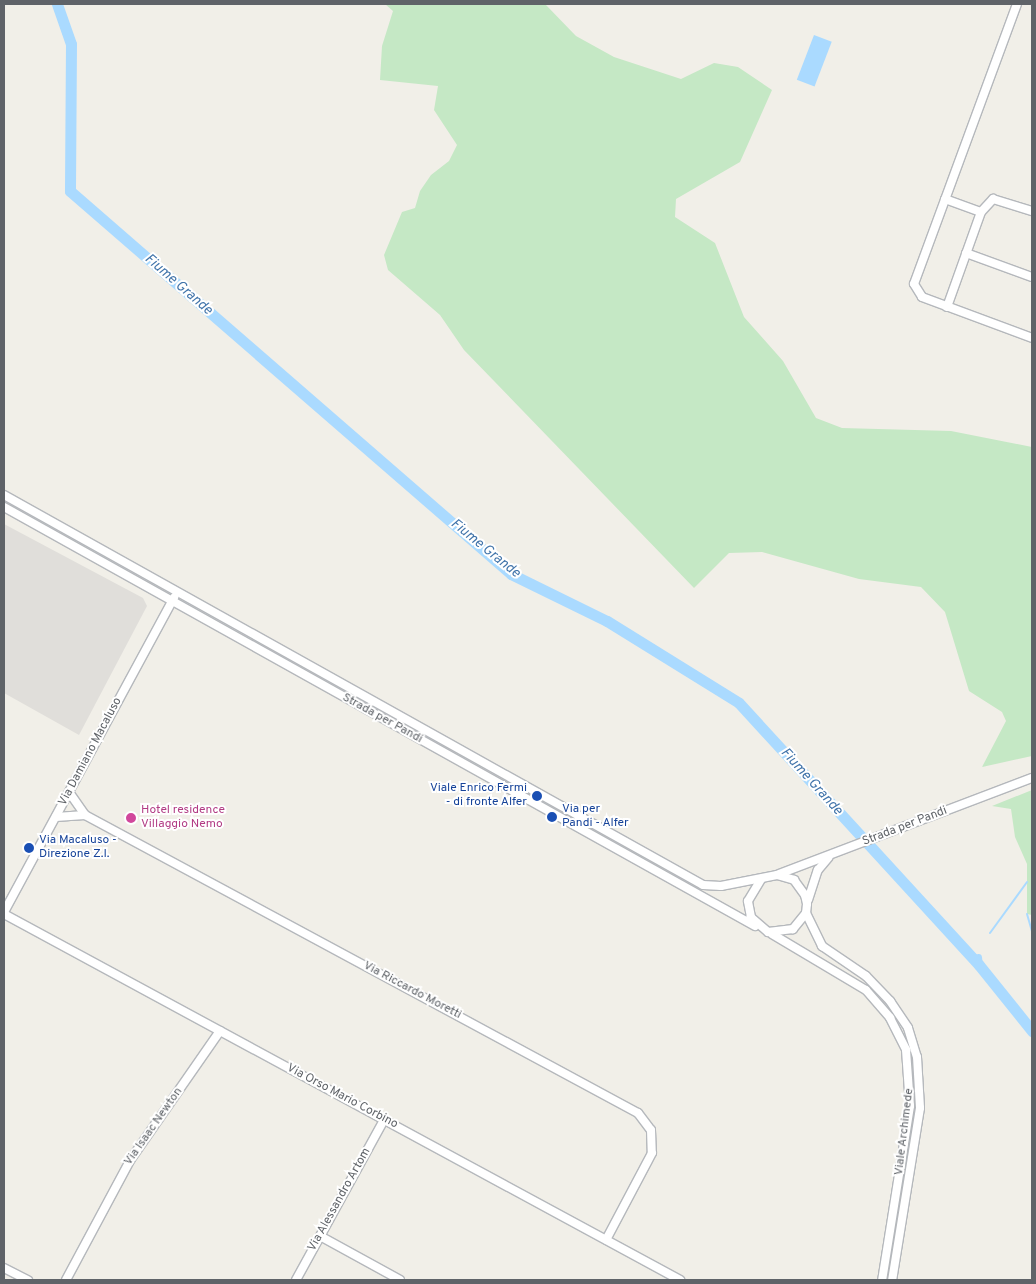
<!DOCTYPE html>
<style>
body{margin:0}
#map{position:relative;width:1036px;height:1284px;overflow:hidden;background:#f1efe8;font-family:Overpass,sans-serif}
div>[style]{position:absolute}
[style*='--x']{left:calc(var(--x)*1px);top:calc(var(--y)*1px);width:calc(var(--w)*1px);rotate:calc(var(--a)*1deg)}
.industrial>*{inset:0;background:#e0deda}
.green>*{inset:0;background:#c5e8c5}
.water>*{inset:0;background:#aadaff;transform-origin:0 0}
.stream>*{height:2px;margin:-1px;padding:0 1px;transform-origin:1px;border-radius:1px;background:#aadaff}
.canal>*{height:7px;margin:-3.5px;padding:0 3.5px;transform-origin:3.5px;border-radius:3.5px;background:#aadaff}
.river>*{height:11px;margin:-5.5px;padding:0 5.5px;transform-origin:5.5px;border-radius:5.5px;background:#aadaff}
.roads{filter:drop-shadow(1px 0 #b5b8bc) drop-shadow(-1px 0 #b5b8bc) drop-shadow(0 1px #b5b8bc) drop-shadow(0 -1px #b5b8bc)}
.street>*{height:8px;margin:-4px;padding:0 4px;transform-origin:4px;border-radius:4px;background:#fff}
.dots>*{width:14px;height:14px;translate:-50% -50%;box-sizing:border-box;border:2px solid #fff;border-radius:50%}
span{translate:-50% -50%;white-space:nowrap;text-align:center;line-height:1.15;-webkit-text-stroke:4px #fff;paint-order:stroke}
.street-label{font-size:12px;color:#5f6368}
.transit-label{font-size:12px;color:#164399}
.right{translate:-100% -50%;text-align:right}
.left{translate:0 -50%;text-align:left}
.hotel-label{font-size:12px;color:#b23c85}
.water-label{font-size:14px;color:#4174aa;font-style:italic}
.frame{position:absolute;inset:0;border:5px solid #5f6368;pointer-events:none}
</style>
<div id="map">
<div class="industrial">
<div style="clip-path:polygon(4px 524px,143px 598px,147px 606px,79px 735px,4px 693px)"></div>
</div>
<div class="green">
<div style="clip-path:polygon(385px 4px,545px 4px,576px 36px,614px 57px,681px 79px,714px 63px,738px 67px,772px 90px,740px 162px,676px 199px,675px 217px,715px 243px,744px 317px,783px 361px,816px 418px,842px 428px,951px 431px,1032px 447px,1032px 756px,982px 767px,1006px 721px,1002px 712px,969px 691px,945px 612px,921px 587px,859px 579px,762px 552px,729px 553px,694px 588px,464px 350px,440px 315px,388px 270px,384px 255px,402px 212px,415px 208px,420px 191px,431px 175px,449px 161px,457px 145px,434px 110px,438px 86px,380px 80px,382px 46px,393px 11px)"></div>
<div style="clip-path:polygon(1032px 790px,1032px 915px,1027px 914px,1027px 864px,1015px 837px,1011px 809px,992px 806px)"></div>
</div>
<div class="water">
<div style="left:814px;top:35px;width:19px;height:48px;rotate:21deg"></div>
</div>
<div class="stream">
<div style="--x:1027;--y:914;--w:18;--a:74"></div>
<div style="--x:990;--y:933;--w:63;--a:-54"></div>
</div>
<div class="canal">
<div style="--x:978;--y:957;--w:8;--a:83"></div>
</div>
<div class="river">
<div style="--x:57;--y:4;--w:42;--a:70.7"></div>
<div style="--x:71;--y:44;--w:147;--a:90.4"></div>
<div style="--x:70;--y:191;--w:584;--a:40.97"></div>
<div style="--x:511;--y:574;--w:107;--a:26.1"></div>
<div style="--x:607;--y:621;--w:155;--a:31.8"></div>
<div style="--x:739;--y:703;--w:355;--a:47.5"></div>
<div style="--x:979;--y:965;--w:85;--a:51.2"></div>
</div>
<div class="roads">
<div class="street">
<div style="--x:1017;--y:4;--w:298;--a:110.2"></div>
<div style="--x:914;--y:284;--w:15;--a:58"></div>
<div style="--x:922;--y:297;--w:117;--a:20.4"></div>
<div style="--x:945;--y:199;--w:38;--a:20"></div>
<div style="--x:981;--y:212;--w:18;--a:-47"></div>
<div style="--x:993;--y:199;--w:41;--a:17.1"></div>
<div style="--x:966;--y:253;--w:70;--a:20"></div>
<div style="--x:947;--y:307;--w:101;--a:-70.3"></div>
<div style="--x:4;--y:495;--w:800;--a:29.16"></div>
<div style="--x:703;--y:885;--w:18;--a:3"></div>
<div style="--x:721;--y:886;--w:57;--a:-11.1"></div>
<div style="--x:777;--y:875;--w:18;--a:16"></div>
<div style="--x:794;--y:880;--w:19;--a:54"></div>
<div style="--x:805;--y:895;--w:9;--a:77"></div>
<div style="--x:807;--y:904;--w:9;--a:96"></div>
<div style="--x:806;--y:913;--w:21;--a:129"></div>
<div style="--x:793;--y:929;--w:25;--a:173"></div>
<div style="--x:768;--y:932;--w:23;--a:-139"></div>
<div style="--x:751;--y:917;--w:16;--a:-101"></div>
<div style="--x:748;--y:901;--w:26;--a:-59"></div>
<div style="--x:4;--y:507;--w:860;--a:29.16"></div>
<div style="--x:69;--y:792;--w:28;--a:55"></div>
<div style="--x:85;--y:815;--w:628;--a:28.32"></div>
<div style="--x:638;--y:1113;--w:21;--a:53"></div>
<div style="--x:651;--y:1130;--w:23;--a:88"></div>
<div style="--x:652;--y:1153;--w:98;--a:117.9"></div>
<div style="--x:56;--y:817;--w:29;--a:-4"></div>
<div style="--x:779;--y:874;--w:271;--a:-20.8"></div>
<div style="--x:808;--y:900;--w:32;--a:-72"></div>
<div style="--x:818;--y:870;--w:16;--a:-50"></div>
<div style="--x:4;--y:912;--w:358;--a:-61.6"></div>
<div style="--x:806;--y:913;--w:37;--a:64"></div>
<div style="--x:822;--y:946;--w:53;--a:34.3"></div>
<div style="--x:866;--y:976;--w:35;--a:46"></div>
<div style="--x:890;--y:1001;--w:32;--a:56"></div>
<div style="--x:908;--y:1028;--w:30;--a:73"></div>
<div style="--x:917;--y:1057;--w:51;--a:86.6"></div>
<div style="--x:920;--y:1108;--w:174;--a:99.2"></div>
<div style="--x:4;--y:914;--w:769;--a:28.43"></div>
<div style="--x:772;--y:934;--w:109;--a:30.8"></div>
<div style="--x:866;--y:990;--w:37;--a:49"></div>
<div style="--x:890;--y:1018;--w:36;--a:63"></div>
<div style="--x:906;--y:1050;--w:56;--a:85.9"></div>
<div style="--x:910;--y:1106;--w:176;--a:99.1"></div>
<div style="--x:320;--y:1236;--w:91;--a:28.8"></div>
<div style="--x:4;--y:1268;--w:27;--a:27"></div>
<div style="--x:66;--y:1280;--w:137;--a:-61.8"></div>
<div style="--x:131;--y:1159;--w:156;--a:-55.2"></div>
<div style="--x:296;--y:1280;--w:183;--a:-61.2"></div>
</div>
</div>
<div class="dots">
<div style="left:537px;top:796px;background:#1a4fb4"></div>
<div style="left:552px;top:817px;background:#1a4fb4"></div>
<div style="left:131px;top:818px;background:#d1479c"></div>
<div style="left:29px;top:848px;background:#1a4fb4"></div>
</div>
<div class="street-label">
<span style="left:382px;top:719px;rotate:29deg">Strada per Pandi</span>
<span style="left:91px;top:752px;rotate:-62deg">Via Damiano Macaluso</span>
<span style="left:905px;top:827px;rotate:-21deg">Strada per Pandi</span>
<span style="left:412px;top:991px;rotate:28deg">Via Riccardo Moretti</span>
<span style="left:342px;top:1097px;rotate:28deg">Via Orso Mario Corbino</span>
<span style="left:154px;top:1127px;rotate:-55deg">Via Isaac Newton</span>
<span style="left:905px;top:1132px;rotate:-83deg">Viale Archimede</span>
<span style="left:340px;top:1200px;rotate:-61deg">Via Alessandro Artom</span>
</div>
<div class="transit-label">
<span class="right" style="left:527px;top:796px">Viale Enrico Fermi<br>- di fronte Alfer</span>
<span class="left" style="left:562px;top:817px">Via per<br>Pandi - Alfer</span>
<span class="left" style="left:39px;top:848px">Via Macaluso -<br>Direzione Z.I.</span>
</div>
<div class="hotel-label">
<span class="left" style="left:141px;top:818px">Hotel residence<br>Villaggio Nemo</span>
</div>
<div class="water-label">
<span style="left:178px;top:285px;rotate:41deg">Fiume Grande</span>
<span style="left:485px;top:549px;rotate:39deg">Fiume Grande</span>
<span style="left:811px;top:782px;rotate:48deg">Fiume Grande</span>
</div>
<div class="frame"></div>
</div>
